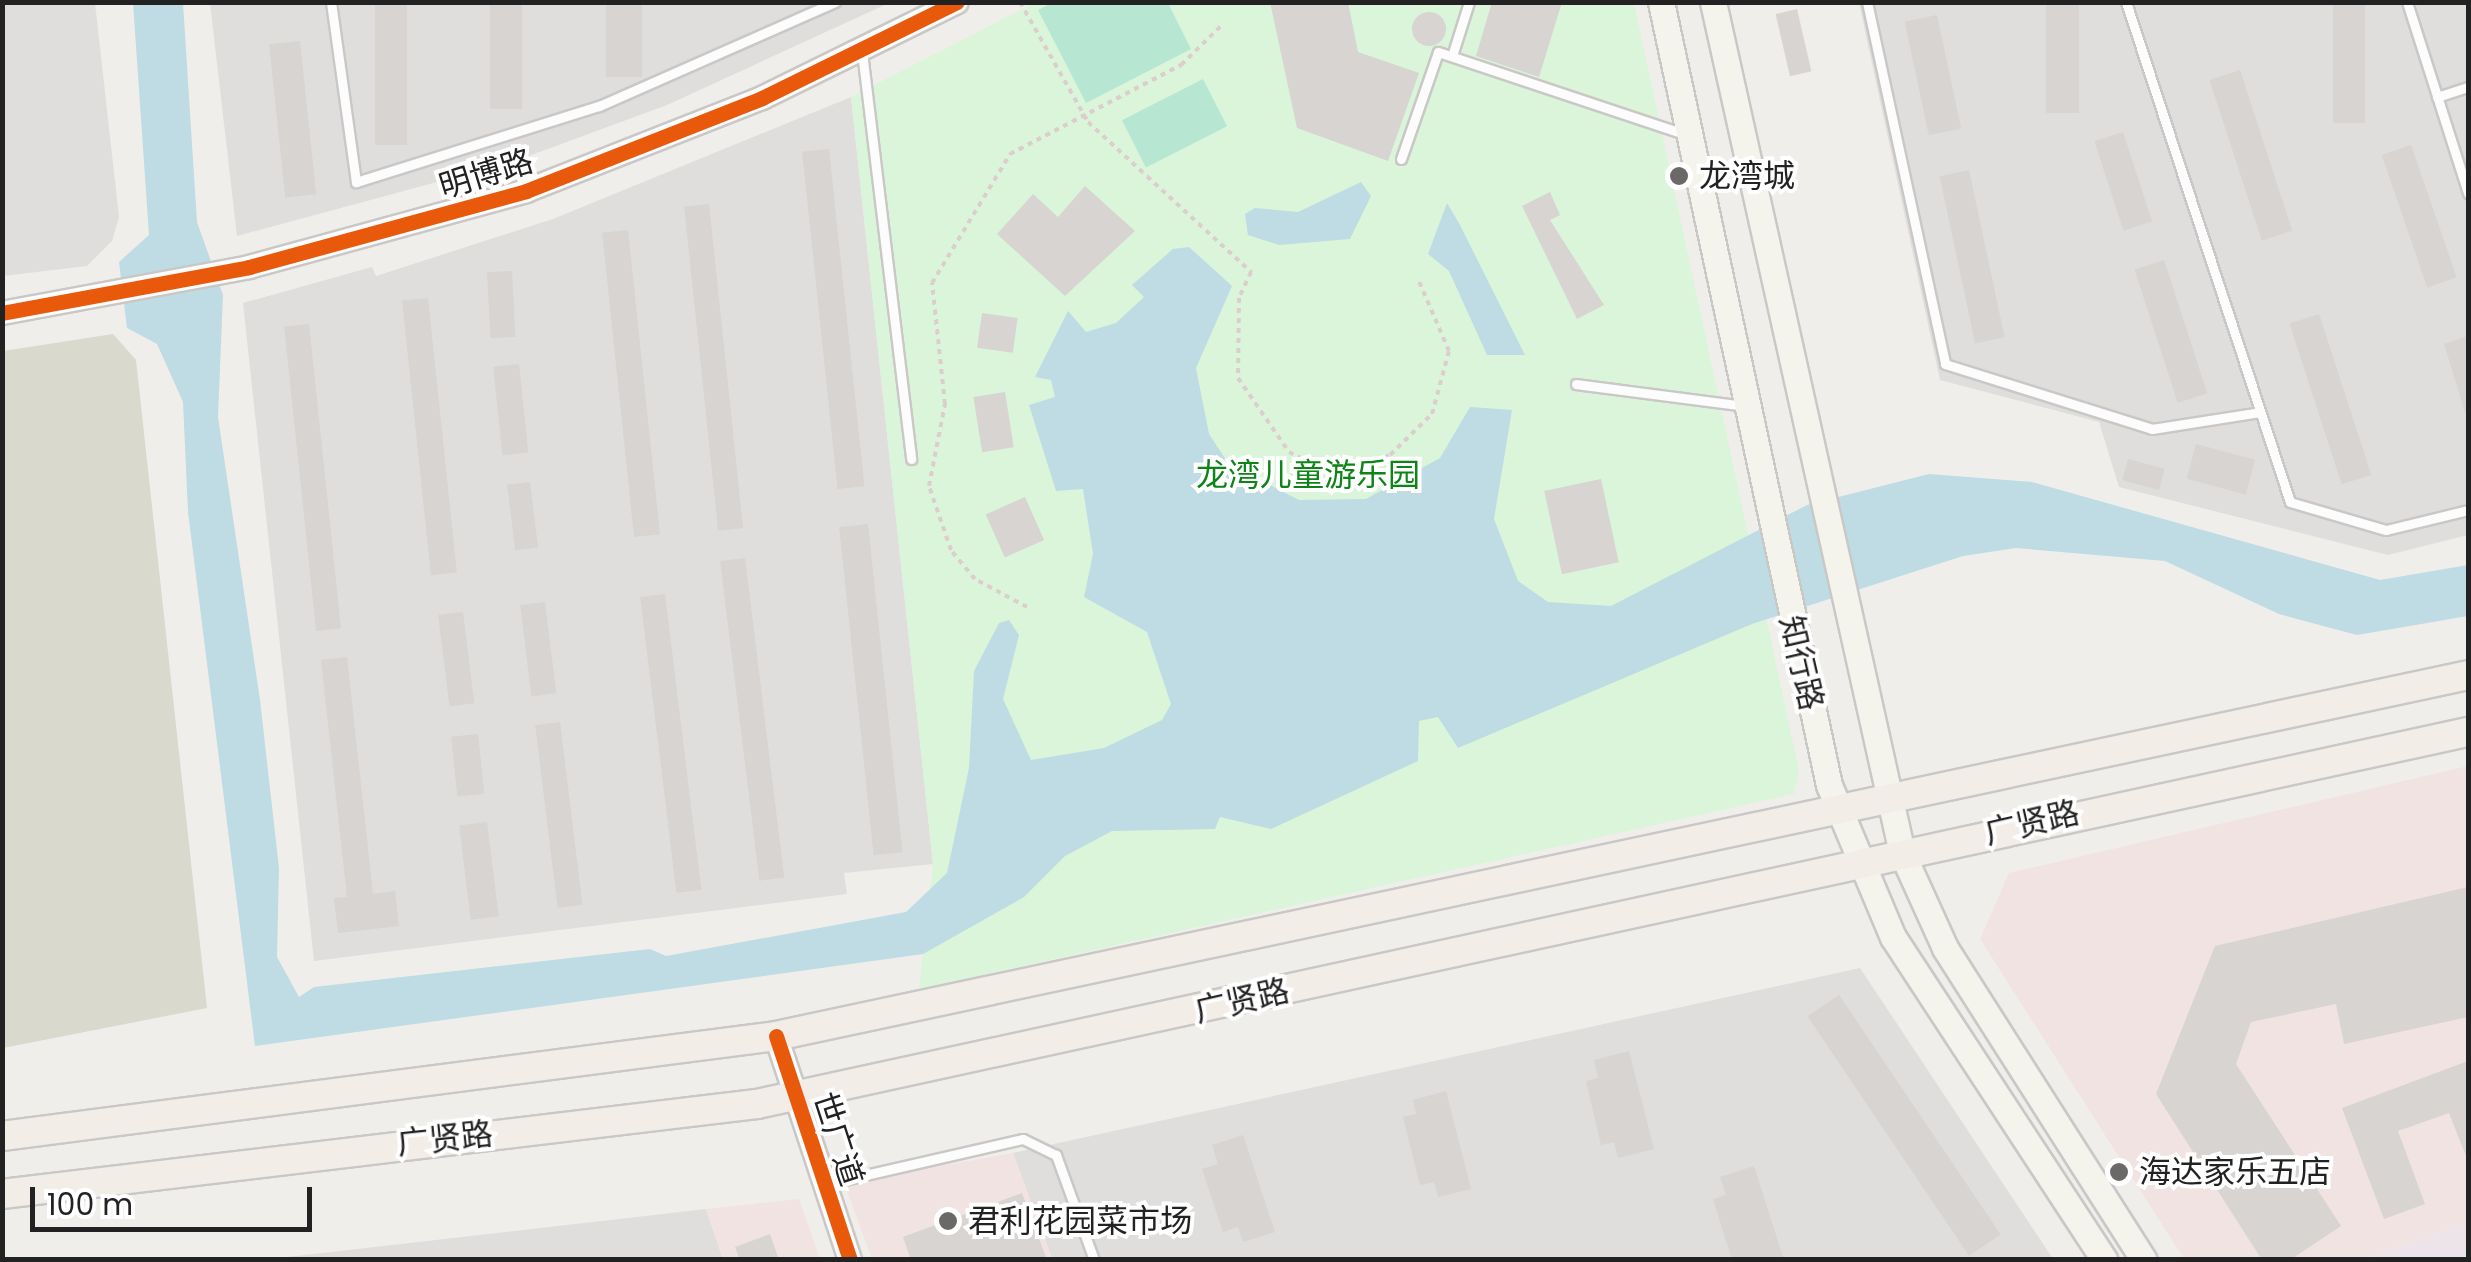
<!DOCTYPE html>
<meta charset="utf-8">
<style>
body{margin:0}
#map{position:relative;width:2471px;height:1262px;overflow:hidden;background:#f0eeeb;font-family:Poppins,"Noto Sans SC",sans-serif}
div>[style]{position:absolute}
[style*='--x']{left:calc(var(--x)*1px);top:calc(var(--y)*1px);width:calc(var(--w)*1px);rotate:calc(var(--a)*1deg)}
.residential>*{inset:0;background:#dfdedc}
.commercial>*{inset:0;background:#f1e3e1}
.industrial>*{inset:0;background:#ede4e9}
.construction>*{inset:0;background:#d9d9cd}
.park>*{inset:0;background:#daf5da}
.pitch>*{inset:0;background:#b7e6d2;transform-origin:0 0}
.water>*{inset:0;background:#bfdbe3}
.building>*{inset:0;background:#d7d4d2;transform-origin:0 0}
.round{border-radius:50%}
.path>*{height:4px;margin-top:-2px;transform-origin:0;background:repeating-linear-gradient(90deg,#dccecd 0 5px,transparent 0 10px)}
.roads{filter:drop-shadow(2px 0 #c9c8c7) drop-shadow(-2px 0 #c9c8c7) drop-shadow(0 2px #c9c8c7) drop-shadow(0 -2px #c9c8c7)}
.service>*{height:9px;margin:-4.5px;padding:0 4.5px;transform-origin:4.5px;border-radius:4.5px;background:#fdfcfc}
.tertiary>*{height:22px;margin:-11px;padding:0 11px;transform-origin:11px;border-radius:11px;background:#fdfcfc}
.secondary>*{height:25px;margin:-12.5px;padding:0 12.5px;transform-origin:12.5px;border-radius:12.5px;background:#f4f4ed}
.primary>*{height:28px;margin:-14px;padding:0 14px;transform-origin:14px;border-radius:14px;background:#f3ede7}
.cycleway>*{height:15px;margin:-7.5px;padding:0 7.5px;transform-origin:7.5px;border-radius:7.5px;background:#e8590c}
.dots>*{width:28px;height:28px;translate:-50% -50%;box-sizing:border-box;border:5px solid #fff;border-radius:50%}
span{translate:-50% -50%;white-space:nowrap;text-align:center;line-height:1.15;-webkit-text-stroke:8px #fff;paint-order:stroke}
.street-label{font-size:32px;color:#222}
.poi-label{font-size:32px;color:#222}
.left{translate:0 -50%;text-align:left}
.park-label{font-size:32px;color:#0c8416}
.frame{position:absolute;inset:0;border:5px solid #222;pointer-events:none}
.scale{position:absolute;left:30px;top:1187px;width:282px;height:45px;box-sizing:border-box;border:5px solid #222;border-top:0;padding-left:12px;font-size:30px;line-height:35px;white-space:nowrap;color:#222;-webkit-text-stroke:8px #fff;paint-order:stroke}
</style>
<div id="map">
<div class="residential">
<div style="clip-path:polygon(2px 3px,95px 3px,119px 217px,112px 241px,87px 266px,3px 276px)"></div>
<div style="clip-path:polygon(210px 3px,889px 3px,667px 105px,518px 160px,237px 236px)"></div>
<div style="clip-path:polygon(1859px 3px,2468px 3px,2468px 535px,2388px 555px,2119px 487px,2099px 422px,1940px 380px)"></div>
<div style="clip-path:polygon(851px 97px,933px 864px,844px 873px,847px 894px,314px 961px,243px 303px,372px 267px,376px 276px,553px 219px)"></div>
<div style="clip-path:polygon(1860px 968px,2053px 1259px,1052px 1259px,1013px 1153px)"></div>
<div style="clip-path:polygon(706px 1209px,723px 1259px,261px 1260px)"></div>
</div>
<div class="commercial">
<div style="clip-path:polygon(2468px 766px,2468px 1222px,2366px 1259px,2184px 1259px,1980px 939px,2009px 873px)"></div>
<div style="clip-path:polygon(1013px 1153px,1052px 1259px,872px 1259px,844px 1183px)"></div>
<div style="clip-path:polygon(799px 1199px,820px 1259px,723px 1259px,706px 1209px)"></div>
</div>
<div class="industrial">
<div style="clip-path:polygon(2468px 1222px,2468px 1259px,2366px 1259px)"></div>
</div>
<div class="construction">
<div style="clip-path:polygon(113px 334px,136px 360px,207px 1008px,3px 1048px,3px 351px)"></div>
</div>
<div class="park">
<div style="clip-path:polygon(1034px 3px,1634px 3px,1799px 771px,1794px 794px,919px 989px,933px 864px,851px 97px)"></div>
</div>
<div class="pitch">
<div style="clip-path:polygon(1052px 3px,1168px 3px,1191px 49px,1086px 103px,1038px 10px)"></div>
<div style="left:1203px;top:79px;width:53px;height:91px;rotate:63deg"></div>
</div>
<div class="water">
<div style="clip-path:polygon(133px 3px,183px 3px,197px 222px,223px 295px,218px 417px,260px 700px,279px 868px,277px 957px,299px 997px,314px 987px,650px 949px,666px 956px,906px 912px,947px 873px,969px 768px,974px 671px,999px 623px,1009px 620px,1019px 635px,1003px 699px,1031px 760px,1104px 748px,1162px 720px,1171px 704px,1147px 632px,1084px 597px,1093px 554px,1083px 489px,1056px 491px,1029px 405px,1055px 397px,1051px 380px,1035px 377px,1068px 311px,1086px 332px,1116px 323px,1144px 297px,1132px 285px,1173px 249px,1189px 247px,1232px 286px,1196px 368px,1209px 434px,1228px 463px,1299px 500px,1366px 499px,1440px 458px,1470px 407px,1512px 410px,1494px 519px,1518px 581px,1548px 602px,1611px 606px,1807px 505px,1929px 474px,2032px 482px,2380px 580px,2468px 565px,2468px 616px,2357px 635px,2279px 614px,2165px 561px,2016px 548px,1963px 556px,1752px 624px,1458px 748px,1438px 717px,1419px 721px,1418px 761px,1271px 829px,1220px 817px,1215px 829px,1112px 831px,1065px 856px,1024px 897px,923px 954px,255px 1046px,188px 512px,183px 402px,157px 344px,127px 328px,119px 262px,149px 235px)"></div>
<div style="clip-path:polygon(1361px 182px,1371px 196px,1350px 239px,1279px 245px,1248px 235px,1245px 214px,1255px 208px,1298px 212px)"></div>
<div style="clip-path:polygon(1447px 203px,1460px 225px,1525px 355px,1487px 355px,1449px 271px,1428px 254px)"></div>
</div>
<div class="building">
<div style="left:375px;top:2px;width:32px;height:143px"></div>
<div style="left:490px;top:2px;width:32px;height:107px"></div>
<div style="left:606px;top:2px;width:36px;height:75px"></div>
<div style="clip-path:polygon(1270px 2px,1348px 2px,1358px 52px,1419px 73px,1388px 161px,1297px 128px)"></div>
<div style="clip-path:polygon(1492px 2px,1562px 2px,1539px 77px,1476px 56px)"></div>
<div style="left:2046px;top:2px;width:33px;height:111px"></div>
<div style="left:2333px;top:2px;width:32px;height:121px"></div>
<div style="left:1797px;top:9px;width:64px;height:22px;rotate:77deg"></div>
<div class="round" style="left:1412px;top:12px;width:34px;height:34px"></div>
<div style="left:1937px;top:15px;width:116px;height:33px;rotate:78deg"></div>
<div style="left:300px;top:41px;width:154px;height:31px;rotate:84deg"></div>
<div style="left:2240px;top:70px;width:169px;height:32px;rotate:72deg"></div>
<div style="left:2123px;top:132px;width:94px;height:30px;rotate:72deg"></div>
<div style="left:2411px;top:145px;width:140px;height:31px;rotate:71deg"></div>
<div style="left:829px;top:149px;width:339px;height:27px;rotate:84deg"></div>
<div style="left:1969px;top:170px;width:171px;height:30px;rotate:78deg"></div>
<div style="clip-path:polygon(1085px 186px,1135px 231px,1065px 296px,997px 234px,1033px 194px,1058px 217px)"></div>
<div style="clip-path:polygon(1550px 192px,1560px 215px,1550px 220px,1604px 305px,1577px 319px,1522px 206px)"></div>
<div style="left:709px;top:204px;width:326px;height:25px;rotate:84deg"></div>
<div style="left:628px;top:230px;width:306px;height:26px;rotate:84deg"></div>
<div style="left:2164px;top:260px;width:140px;height:31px;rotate:72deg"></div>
<div style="left:512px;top:271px;width:66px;height:25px;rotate:87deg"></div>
<div style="left:428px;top:298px;width:276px;height:26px;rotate:84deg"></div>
<div style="left:982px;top:313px;width:36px;height:35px;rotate:8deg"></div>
<div style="left:2319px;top:314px;width:169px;height:31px;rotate:72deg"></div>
<div style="left:309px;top:324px;width:306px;height:25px;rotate:84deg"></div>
<div style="clip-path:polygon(2468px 336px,2468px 411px,2465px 412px,2444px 344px)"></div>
<div style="left:519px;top:364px;width:89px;height:26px;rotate:84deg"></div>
<div style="left:1005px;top:392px;width:56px;height:32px;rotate:81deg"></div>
<div style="left:2196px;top:444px;width:61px;height:36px;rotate:15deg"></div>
<div style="left:2128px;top:459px;width:38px;height:22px;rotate:15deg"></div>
<div style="left:1601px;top:479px;width:85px;height:58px;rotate:78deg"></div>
<div style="left:530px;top:482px;width:66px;height:23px;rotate:83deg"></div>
<div style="left:1025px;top:497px;width:47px;height:43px;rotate:66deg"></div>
<div style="left:868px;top:524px;width:330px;height:29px;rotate:84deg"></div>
<div style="left:745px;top:558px;width:322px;height:25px;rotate:83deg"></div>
<div style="left:665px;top:594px;width:298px;height:25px;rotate:83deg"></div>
<div style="left:545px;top:602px;width:92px;height:25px;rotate:83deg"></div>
<div style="left:463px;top:612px;width:92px;height:25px;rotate:83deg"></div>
<div style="clip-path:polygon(347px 657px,373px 894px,395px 891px,399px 926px,338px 933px,334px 898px,347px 897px,321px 660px)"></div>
<div style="left:560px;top:722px;width:184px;height:25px;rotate:83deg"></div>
<div style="left:478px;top:734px;width:60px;height:27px;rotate:84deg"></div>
<div style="left:487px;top:822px;width:95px;height:28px;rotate:83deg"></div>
<div style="clip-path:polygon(2468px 887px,2468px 1017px,2344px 1044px,2336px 1004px,2251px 1022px,2236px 1064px,2341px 1226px,2290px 1260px,2262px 1260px,2156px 1094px,2215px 946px)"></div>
<div style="left:1839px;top:995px;width:289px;height:38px;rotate:56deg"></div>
<div style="clip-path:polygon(1629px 1051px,1654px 1149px,1618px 1158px,1614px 1142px,1601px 1145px,1586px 1081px,1598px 1078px,1594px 1060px)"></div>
<div style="clip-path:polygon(2468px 1061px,2468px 1161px,2449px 1113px,2398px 1131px,2425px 1204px,2384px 1219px,2342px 1108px)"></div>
<div style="clip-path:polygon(1446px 1091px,1471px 1189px,1438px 1197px,1434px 1182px,1420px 1185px,1403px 1117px,1416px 1114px,1413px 1100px)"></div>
<div style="clip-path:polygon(1243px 1135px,1275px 1232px,1243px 1242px,1238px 1227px,1223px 1232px,1202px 1169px,1218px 1164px,1212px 1145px)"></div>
<div style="clip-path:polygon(1754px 1166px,1784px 1260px,1732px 1260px,1713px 1199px,1726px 1195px,1720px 1177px)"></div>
<div style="clip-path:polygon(1022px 1193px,1047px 1260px,911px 1260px,903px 1237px)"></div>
<div style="clip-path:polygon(770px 1234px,779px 1260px,740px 1260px,735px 1247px)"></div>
</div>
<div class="path">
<div style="--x:1020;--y:2;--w:138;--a:60.5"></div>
<div style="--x:1088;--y:122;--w:222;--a:42.6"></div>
<div style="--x:1251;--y:272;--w:29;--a:115"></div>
<div style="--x:1239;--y:298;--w:80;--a:90.7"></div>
<div style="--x:1238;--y:378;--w:90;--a:55.4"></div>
<div style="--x:1289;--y:452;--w:36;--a:27"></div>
<div style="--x:1321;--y:468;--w:36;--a:2"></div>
<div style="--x:1357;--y:469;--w:36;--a:-23"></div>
<div style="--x:1390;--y:455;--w:59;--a:-44.3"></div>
<div style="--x:1432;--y:414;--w:65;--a:-74.9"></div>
<div style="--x:1449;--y:351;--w:78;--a:-113.3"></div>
<div style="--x:1027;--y:607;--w:59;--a:-151.7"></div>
<div style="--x:975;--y:579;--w:38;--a:-130"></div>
<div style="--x:951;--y:550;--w:68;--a:-109"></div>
<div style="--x:929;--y:486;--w:84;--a:-79"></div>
<div style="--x:945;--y:404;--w:122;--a:-96.1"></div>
<div style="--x:932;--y:283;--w:151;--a:-58.8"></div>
<div style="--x:1010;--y:154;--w:193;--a:-27.5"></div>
<div style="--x:1181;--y:65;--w:57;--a:-44.3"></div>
</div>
<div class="roads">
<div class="service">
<div style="--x:331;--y:2;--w:182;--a:82.1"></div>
<div style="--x:356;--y:182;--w:255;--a:-17.4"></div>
<div style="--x:599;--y:106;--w:258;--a:-23.8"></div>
<div style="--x:1867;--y:2;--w:370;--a:77.8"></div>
<div style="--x:1945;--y:364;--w:217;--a:17.4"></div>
<div style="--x:2152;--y:429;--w:109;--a:-8.9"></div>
<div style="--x:2126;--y:2;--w:526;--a:71.84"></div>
<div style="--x:2290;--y:502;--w:100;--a:16.3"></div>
<div style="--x:2386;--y:530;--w:84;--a:-13.7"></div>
<div style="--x:2407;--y:2;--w:201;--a:72.3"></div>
<div style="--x:862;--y:52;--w:410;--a:83.1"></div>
<div style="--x:1452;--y:56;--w:57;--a:-72.5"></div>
<div style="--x:2437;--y:97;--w:33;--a:-18"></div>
<div style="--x:1401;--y:159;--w:113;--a:-70.9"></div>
<div style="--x:1438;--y:52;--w:259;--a:18.4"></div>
<div style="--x:1576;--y:384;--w:171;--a:7.4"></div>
<div style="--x:826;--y:1184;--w:202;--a:-12.9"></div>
<div style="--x:1023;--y:1139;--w:37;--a:26"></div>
<div style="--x:1056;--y:1155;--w:112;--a:70.1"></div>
</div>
<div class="tertiary">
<div style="--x:2;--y:313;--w:251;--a:-10.5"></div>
<div style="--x:249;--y:267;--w:287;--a:-15.3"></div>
<div style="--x:526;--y:191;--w:254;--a:-21.5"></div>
<div style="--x:762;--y:98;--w:217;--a:-26.2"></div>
<div style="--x:776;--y:1036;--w:236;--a:71.7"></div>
</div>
<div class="secondary">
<div style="--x:1661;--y:2;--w:801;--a:77.89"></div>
<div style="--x:1829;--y:785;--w:165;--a:67.2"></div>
<div style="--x:1893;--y:937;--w:386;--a:56.8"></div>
<div style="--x:1713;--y:2;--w:872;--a:77.48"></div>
<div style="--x:1902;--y:853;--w:104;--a:65.6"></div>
<div style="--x:1945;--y:948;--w:370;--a:57.5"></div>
</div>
<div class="primary">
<div style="--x:2;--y:1136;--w:780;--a:-7.36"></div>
<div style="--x:776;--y:1036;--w:1730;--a:-12.04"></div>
<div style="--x:2;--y:1194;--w:760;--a:-6.8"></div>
<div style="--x:757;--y:1104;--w:1751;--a:-12.27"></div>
</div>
</div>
<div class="cycleway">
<div style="--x:2;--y:313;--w:251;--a:-10.5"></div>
<div style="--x:249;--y:267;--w:287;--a:-15.3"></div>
<div style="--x:526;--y:191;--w:254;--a:-21.5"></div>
<div style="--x:762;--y:98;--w:217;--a:-26.2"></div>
<div style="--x:776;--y:1036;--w:236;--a:71.7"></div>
</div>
<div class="dots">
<div style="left:1679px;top:176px;background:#6a6968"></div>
<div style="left:2119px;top:1172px;background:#6a6968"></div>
<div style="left:948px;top:1221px;background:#6a6968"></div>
</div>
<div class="street-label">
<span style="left:486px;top:174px;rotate:-17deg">明博路</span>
<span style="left:1801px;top:663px;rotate:77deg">知行路</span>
<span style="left:2032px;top:823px;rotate:-13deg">广贤路</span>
<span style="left:1242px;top:1001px;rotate:-13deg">广贤路</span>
<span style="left:445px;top:1139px;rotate:-6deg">广贤路</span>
<span style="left:838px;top:1139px;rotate:72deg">世广道</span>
</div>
<div class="poi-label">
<span class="left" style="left:1699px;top:176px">龙湾城</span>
<span class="left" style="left:2139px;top:1172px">海达家乐五店</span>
<span class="left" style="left:968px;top:1221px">君利花园菜市场</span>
</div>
<div class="park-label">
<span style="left:1308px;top:475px">龙湾儿童游乐园</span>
</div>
<div class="frame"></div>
<div class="scale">100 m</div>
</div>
